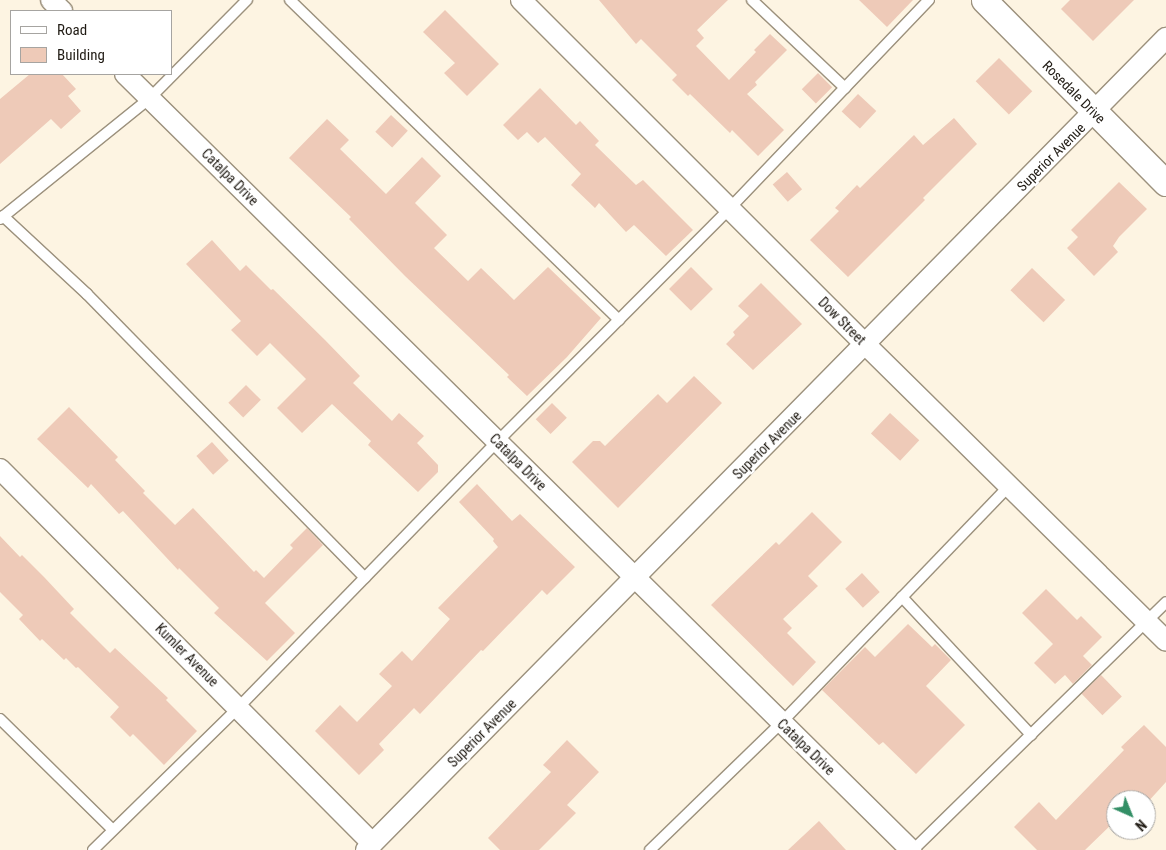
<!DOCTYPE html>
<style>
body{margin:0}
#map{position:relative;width:1166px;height:850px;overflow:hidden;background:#fdf4e2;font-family:"Roboto Condensed",sans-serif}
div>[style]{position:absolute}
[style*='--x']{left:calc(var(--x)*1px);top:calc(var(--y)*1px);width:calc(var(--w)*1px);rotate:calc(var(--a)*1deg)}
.building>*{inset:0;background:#eecab8;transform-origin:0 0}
.roads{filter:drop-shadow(1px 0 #9c917d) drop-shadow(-1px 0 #9c917d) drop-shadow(0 1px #9c917d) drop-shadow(0 -1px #9c917d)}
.service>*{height:10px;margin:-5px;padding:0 5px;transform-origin:5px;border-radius:5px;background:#fff}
.minor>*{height:20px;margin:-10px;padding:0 10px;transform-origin:10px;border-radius:10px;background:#fff}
.tertiary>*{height:25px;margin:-12.5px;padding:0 12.5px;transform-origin:12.5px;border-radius:12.5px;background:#fff}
span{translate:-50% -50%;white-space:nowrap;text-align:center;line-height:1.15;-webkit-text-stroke:4.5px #fff;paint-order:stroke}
.street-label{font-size:14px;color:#201b14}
.legend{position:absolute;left:10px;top:10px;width:162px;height:65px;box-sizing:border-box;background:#fff;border:1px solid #a6a4a1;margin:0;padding:6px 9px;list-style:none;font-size:15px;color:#201b14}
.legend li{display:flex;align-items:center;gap:10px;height:25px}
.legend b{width:25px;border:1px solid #a6a4a1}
.north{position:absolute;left:1106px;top:790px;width:50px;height:50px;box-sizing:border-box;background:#fff;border:1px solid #a6a4a1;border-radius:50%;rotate:136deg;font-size:14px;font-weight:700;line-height:20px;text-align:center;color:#201b14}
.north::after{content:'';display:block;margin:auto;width:18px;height:22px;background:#338f66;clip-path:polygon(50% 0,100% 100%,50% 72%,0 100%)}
</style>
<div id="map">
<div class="building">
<div style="clip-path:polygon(599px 0,728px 0,697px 30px,704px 38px,696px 46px,729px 80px,756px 52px,754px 50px,770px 34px,787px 50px,755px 82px,757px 85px,747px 94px,784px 130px,758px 156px,732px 130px,730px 133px,690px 94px,688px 96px,672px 80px,677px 75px,641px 39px,636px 44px)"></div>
<div style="clip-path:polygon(859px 0,913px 0,887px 27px)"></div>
<div style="clip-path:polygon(1070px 0,1134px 0,1093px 41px,1061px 9px)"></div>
<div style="clip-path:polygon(445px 10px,499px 64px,467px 96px,444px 73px,455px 63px,423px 32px)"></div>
<div style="left:999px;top:58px;width:47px;height:33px;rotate:45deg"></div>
<div style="left:818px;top:73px;width:20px;height:23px;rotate:45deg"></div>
<div style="clip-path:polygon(30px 74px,62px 74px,76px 89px,68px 96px,81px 111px,61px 129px,51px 119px,0 164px,0 99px)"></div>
<div style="clip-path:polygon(540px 88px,576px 125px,580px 121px,599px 141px,595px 145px,636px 185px,643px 180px,693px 230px,666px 256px,634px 225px,626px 232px,599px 203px,595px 208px,571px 185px,581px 174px,545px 137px,538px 143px,527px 132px,518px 140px,503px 125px)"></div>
<div style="left:858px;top:94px;width:25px;height:24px;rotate:43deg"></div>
<div style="left:391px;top:115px;width:23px;height:23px;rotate:43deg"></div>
<div style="clip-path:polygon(954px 118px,977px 144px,923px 198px,925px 200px,848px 277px,810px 240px,839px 211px,835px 208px,857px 185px,860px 188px,914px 135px,923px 145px)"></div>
<div style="clip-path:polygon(327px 119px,349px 140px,340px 149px,386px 194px,422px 157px,441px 176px,415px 203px,447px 235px,434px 248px,468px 281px,481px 268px,514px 300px,548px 267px,601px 318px,567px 357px,527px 396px,507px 377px,509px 375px,405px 276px,349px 219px,351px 217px,289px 158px)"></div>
<div style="left:787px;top:172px;width:23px;height:19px;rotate:49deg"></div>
<div style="clip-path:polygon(1119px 182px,1147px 209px,1119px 237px,1113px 246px,1118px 252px,1094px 276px,1067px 248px,1078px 237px,1071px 230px)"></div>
<div style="clip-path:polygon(212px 240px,240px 271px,246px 265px,271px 290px,273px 289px,325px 340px,360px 376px,353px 383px,392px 421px,399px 413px,424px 436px,417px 443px,438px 465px,438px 472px,418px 492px,368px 445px,371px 441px,332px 404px,302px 433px,277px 408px,306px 379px,270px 343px,257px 356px,231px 330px,241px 321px,186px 264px)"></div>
<div style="left:691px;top:267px;width:31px;height:31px;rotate:45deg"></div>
<div style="left:1032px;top:268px;width:46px;height:31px;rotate:44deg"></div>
<div style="clip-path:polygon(761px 283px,802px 324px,753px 370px,726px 344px,735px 335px,733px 332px,749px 316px,738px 306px)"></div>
<div style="clip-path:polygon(694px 376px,722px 403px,618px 508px,572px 462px,593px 441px,600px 441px,605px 446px,658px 394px,667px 403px)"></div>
<div style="left:246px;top:385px;width:21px;height:25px;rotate:45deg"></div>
<div style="left:552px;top:403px;width:21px;height:23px;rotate:45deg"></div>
<div style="clip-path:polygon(69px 407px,118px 457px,115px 460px,145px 491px,143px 493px,175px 525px,193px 508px,254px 572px,256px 570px,264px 578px,293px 548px,290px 545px,307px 528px,323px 545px,265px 603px,295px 633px,267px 661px,214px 613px,219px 608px,179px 568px,178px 570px,123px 511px,119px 514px,91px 484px,88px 488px,37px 439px)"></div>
<div style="left:890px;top:413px;width:40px;height:28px;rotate:43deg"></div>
<div style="left:212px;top:442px;width:25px;height:21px;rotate:48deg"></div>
<div style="clip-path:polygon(477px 484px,512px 521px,520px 514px,575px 567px,547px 595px,542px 590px,483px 651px,481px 650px,420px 714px,414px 708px,379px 744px,384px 750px,359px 775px,315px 731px,340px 705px,357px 722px,392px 686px,379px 674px,402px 651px,412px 661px,450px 619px,438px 608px,498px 547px,493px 541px,494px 539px,459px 502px)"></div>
<div style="clip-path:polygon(812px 512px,842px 542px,808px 576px,818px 586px,783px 619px,792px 628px,787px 633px,816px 662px,793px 686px,711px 605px,776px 542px,779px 545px)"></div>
<div style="clip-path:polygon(0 536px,20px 557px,22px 555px,44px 577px,74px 609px,70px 613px,110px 653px,115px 648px,168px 698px,166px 700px,197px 731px,164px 765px,133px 734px,130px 737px,110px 717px,119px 707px,78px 667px,76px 668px,66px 658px,64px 660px,42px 639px,40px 641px,19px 619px,23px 615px,0 592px)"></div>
<div style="left:862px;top:573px;width:26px;height:23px;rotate:47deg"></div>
<div style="clip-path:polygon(1046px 589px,1077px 620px,1081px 616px,1102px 637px,1083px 656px,1092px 665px,1073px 684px,1065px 675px,1055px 684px,1034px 663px,1053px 644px,1022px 613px)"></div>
<div style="clip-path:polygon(908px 624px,932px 647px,935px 644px,951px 660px,926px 686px,965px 725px,916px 774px,883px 742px,879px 745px,822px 690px,865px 647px,875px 657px)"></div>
<div style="left:1101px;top:675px;width:30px;height:27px;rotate:46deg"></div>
<div style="clip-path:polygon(1144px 725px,1166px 747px,1166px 782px,1146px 804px,1146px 800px,1116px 800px,1116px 820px,1085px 850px,1037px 850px,1014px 827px,1039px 802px,1056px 820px,1124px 750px,1121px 747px)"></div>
<div style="clip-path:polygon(567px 740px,599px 772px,567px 805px,576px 813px,539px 850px,500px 850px,488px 838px,551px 772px,543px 765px)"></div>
<div style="clip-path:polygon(819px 821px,846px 850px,788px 850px)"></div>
</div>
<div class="roads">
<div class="service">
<div style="--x:290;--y:0;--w:459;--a:44.2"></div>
<div style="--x:752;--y:0;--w:128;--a:43.4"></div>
<div style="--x:3;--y:216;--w:115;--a:42.9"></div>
<div style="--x:87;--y:294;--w:397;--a:45.6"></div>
<div style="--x:0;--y:219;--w:193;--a:-38.9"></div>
<div style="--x:150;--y:98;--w:138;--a:-45.3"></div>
<div style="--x:902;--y:597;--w:189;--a:46.9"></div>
<div style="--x:0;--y:719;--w:158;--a:44.5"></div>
<div style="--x:93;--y:850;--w:204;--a:-44.4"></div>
<div style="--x:239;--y:707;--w:371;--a:-45.8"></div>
<div style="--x:498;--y:441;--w:329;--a:-45.1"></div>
<div style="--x:730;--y:208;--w:288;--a:-46.3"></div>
<div style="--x:650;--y:850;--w:182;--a:-44.1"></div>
<div style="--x:781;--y:723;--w:329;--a:-46.1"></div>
<div style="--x:913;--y:850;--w:354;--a:-44.4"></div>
</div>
<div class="minor">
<div style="--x:51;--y:0;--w:16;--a:45"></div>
<div style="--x:521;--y:0;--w:488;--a:45"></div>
<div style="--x:866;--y:345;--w:421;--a:44.6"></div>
<div style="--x:125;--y:74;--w:1105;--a:44.63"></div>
<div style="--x:0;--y:469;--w:528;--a:45.15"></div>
<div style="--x:366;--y:850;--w:1140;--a:-45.43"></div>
</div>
<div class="tertiary">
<div style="--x:984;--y:0;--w:258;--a:45.2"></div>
</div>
</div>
<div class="street-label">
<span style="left:1074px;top:92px;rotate:45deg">Rosedale Drive</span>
<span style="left:1051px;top:157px;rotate:-45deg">Superior Avenue</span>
<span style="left:230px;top:177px;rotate:45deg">Catalpa Drive</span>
<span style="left:842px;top:321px;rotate:45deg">Dow Street</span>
<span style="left:767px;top:445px;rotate:-45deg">Superior Avenue</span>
<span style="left:518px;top:462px;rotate:45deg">Catalpa Drive</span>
<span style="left:187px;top:655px;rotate:45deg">Kumler Avenue</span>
<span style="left:482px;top:733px;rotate:-45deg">Superior Avenue</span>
<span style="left:806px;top:747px;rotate:44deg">Catalpa Drive</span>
</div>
<ul class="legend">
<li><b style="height:6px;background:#fff"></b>Road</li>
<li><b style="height:14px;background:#eecab8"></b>Building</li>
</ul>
<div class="north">N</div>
</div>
